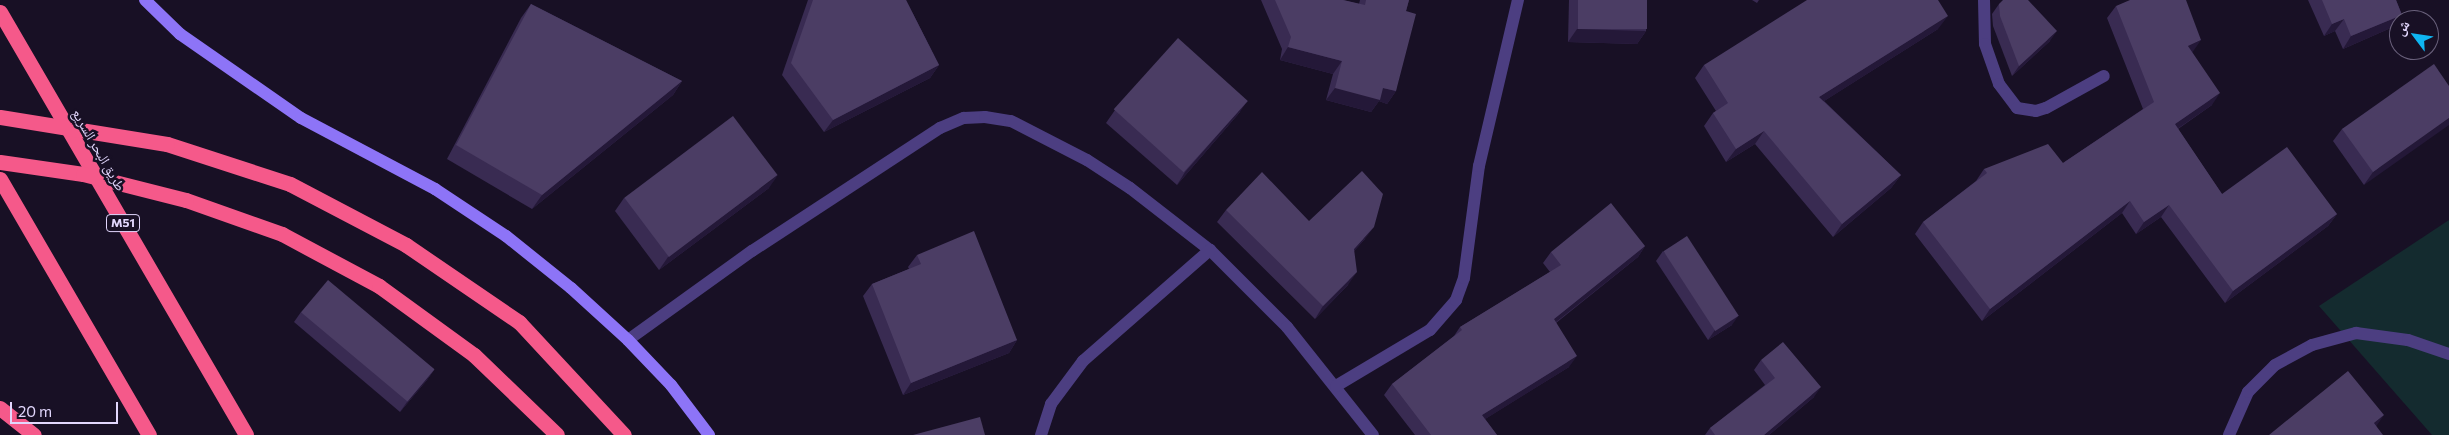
<!DOCTYPE html>
<meta charset="utf-8">
<style>
body{margin:0}
#map{position:relative;width:2449px;height:435px;overflow:hidden;background:#181025;font-family:Commissioner,"Noto Naskh Arabic",sans-serif}
div>[style]{position:absolute}
[style*='--x']{left:calc(var(--x)*1px);top:calc(var(--y)*1px);width:calc(var(--w)*1px);rotate:calc(var(--a)*1deg)}
.green>*{inset:0;background:#142b2f}
.street>*{height:12px;margin:-6px;padding:0 6px;transform-origin:6px;border-radius:6px;background:#4c3e81}
.secondary>*{height:12px;margin:-6px;padding:0 6px;transform-origin:6px;border-radius:6px;background:#8d74f7}
.highway>*{height:15px;margin:-7.5px;padding:0 7.5px;transform-origin:7.5px;border-radius:7.5px;background:#f5598a}
.highway-bridge>*{height:15px;margin:-7.5px;padding:0 7.5px;transform-origin:7.5px;border-radius:7.5px;background:#f5598a}
.wall>*{inset:0;background:#392b52}
.shaded-wall>*{inset:0;background:#241838}
.building>*{inset:0;background:#4b3d64;transform-origin:0 0}
span{translate:-50% -50%;white-space:nowrap;text-align:center;line-height:1.15;-webkit-text-stroke:5px #181025;paint-order:stroke}
.shield-label span{padding:1px 4px;background:#181025;border:1px solid;border-radius:4px;-webkit-text-stroke-width:0}
.shield-label{font-size:12px;color:#e2d7fd;font-weight:700}
.street-label{font-size:14px;color:#e2d7fd}
.north{position:absolute;left:2389px;top:10px;width:50px;height:50px;box-sizing:border-box;background:#181025;border:1px solid #69607b;border-radius:50%;rotate:301deg;font-size:14px;font-weight:700;line-height:20px;text-align:center;color:#e2d7fd}
.north::after{content:'';display:block;margin:auto;width:18px;height:22px;background:#0fb5f1;clip-path:polygon(50% 0,100% 100%,50% 72%,0 100%)}
.scale{position:absolute;left:10px;top:402px;width:108px;height:22px;box-sizing:border-box;border:2px solid #e2d7fd;border-top:0;padding-left:6px;font-size:15px;line-height:18px;white-space:nowrap;color:#e2d7fd;-webkit-text-stroke:4px #181025;paint-order:stroke}
</style>
<div id="map">
<div class="green">
<div style="clip-path:polygon(2449px 220px,2449px 435px,2432px 435px,2319px 306px)"></div>
</div>
<div class="street">
<div style="--x:1984;--y:0;--w:44;--a:88.7"></div>
<div style="--x:1985;--y:44;--w:42;--a:70.7"></div>
<div style="--x:1999;--y:84;--w:30;--a:53"></div>
<div style="--x:2017;--y:108;--w:19;--a:9"></div>
<div style="--x:2036;--y:111;--w:10;--a:-17"></div>
<div style="--x:2046;--y:108;--w:66;--a:-28.9"></div>
<div style="--x:628;--y:340;--w:153;--a:-35.7"></div>
<div style="--x:752;--y:251;--w:225;--a:-33.2"></div>
<div style="--x:940;--y:128;--w:26;--a:-23"></div>
<div style="--x:964;--y:118;--w:21;--a:-3"></div>
<div style="--x:985;--y:117;--w:26;--a:9"></div>
<div style="--x:1011;--y:121;--w:85;--a:27.2"></div>
<div style="--x:1087;--y:160;--w:51;--a:33.1"></div>
<div style="--x:1130;--y:188;--w:101;--a:37.8"></div>
<div style="--x:1210;--y:250;--w:109;--a:45"></div>
<div style="--x:1287;--y:327;--w:138;--a:51.5"></div>
<div style="--x:1336;--y:386;--w:109;--a:-30.8"></div>
<div style="--x:1430;--y:330;--w:40;--a:-49"></div>
<div style="--x:1456;--y:300;--w:23;--a:-70"></div>
<div style="--x:1464;--y:278;--w:113;--a:-82.4"></div>
<div style="--x:1479;--y:166;--w:171;--a:-76.8"></div>
<div style="--x:1041;--y:435;--w:33;--a:-72"></div>
<div style="--x:1051;--y:404;--w:54;--a:-53.3"></div>
<div style="--x:1083;--y:361;--w:169;--a:-41.2"></div>
<div style="--x:2229;--y:435;--w:47;--a:-66.2"></div>
<div style="--x:2248;--y:392;--w:38;--a:-45"></div>
<div style="--x:2275;--y:365;--w:42;--a:-28.4"></div>
<div style="--x:2312;--y:345;--w:46;--a:-15.3"></div>
<div style="--x:2356;--y:333;--w:52;--a:7.7"></div>
<div style="--x:2408;--y:340;--w:43;--a:18.9"></div>
</div>
<div class="secondary">
<div style="--x:145;--y:0;--w:49;--a:44.2"></div>
<div style="--x:180;--y:34;--w:147;--a:34.8"></div>
<div style="--x:301;--y:118;--w:152;--a:27.9"></div>
<div style="--x:435;--y:189;--w:85;--a:33.5"></div>
<div style="--x:506;--y:236;--w:83;--a:38.7"></div>
<div style="--x:571;--y:288;--w:77;--a:42.4"></div>
<div style="--x:628;--y:340;--w:62;--a:46.3"></div>
<div style="--x:671;--y:385;--w:63;--a:52.8"></div>
</div>
<div class="highway">
<div style="--x:0;--y:12;--w:489;--a:59.8"></div>
<div style="--x:167;--y:144;--w:129;--a:18"></div>
<div style="--x:290;--y:184;--w:131;--a:27.7"></div>
<div style="--x:406;--y:245;--w:137;--a:34.3"></div>
<div style="--x:519;--y:322;--w:154;--a:47.1"></div>
<div style="--x:0;--y:179;--w:296;--a:59.8"></div>
<div style="--x:186;--y:200;--w:102;--a:19.5"></div>
<div style="--x:282;--y:234;--w:110;--a:28.2"></div>
<div style="--x:379;--y:286;--w:117;--a:36"></div>
<div style="--x:474;--y:355;--w:115;--a:43.9"></div>
<div style="--x:0;--y:408;--w:43;--a:38.5"></div>
</div>
<div class="highway-bridge">
<div style="--x:0;--y:117;--w:169;--a:9.2"></div>
<div style="--x:0;--y:162;--w:84;--a:8.2"></div>
<div style="--x:83;--y:174;--w:106;--a:14.2"></div>
</div>
<div class="wall">
<div style="clip-path:polygon(808px 0,906px 0,939px 65px,930px 78px,824px 132px,782px 75px)"></div>
<div style="clip-path:polygon(1261px 0,1343px 0,1359px 4px,1360px 0,1409px 0,1406px 11px,1396px 91px,1387px 104px,1379px 101px,1371px 112px,1326px 100px,1333px 74px,1280px 60px,1282px 49px)"></div>
<div style="clip-path:polygon(1569px 0,1647px 0,1646px 31px,1637px 44px,1568px 42px)"></div>
<div style="clip-path:polygon(1752px 0,1759px 0,1757px 3px)"></div>
<div style="clip-path:polygon(2308px 0,2396px 0,2402px 15px,2393px 27px,2343px 49px,2335px 31px,2324px 36px)"></div>
<div style="clip-path:polygon(531px 4px,682px 81px,673px 95px,532px 209px,447px 159px,521px 18px)"></div>
<div style="clip-path:polygon(1999px 4px,2050px 41px,2012px 76px,1993px 26px,1992px 14px)"></div>
<div style="clip-path:polygon(2116px 6px,2192px 53px,2212px 105px,2178px 129px,2222px 194px,2337px 214px,2328px 226px,2225px 303px,2161px 217px,2136px 234px,2122px 213px,1982px 321px,1915px 234px,1923px 222px,1976px 181px,1984px 169px,2063px 163px,2143px 109px,2107px 18px)"></div>
<div style="clip-path:polygon(1938px 29px,1824px 101px,1901px 175px,1891px 188px,1833px 237px,1755px 144px,1726px 162px,1704px 126px,1713px 113px,1716px 111px,1695px 78px,1704px 65px)"></div>
<div style="clip-path:polygon(2449px 86px,2364px 185px,2333px 141px,2342px 129px)"></div>
<div style="clip-path:polygon(1115px 110px,1240px 112px,1177px 185px,1106px 123px)"></div>
<div style="clip-path:polygon(769px 188px,659px 270px,615px 211px,624px 198px)"></div>
<div style="clip-path:polygon(1226px 210px,1309px 221px,1365px 239px,1354px 251px,1348px 285px,1315px 319px,1217px 222px)"></div>
<div style="clip-path:polygon(1645px 246px,1638px 257px,1556px 323px,1569px 367px,1485px 419px,1497px 435px,1415px 435px,1384px 395px,1392px 384px,1454px 336px,1460px 327px,1550px 272px,1543px 263px,1551px 252px)"></div>
<div style="clip-path:polygon(1663px 251px,1732px 325px,1708px 340px,1656px 261px)"></div>
<div style="clip-path:polygon(917px 255px,1017px 340px,1009px 353px,903px 395px,863px 296px,872px 284px,909px 269px,908px 267px)"></div>
<div style="clip-path:polygon(301px 312px,434px 370px,427px 380px,400px 412px,294px 322px)"></div>
<div style="clip-path:polygon(1761px 360px,1814px 397px,1769px 435px,1705px 435px,1710px 428px,1765px 385px,1754px 370px)"></div>
</div>
<div class="shaded-wall">
<div style="clip-path:polygon(2402px 15px,2393px 27px,2343px 49px,2351px 36px)"></div>
<div style="clip-path:polygon(1948px 16px,1938px 29px,1810px 110px,1819px 97px)"></div>
<div style="clip-path:polygon(2344px 19px,2335px 31px,2324px 36px,2332px 24px)"></div>
<div style="clip-path:polygon(1577px 29px,1646px 31px,1637px 44px,1568px 42px)"></div>
<div style="clip-path:polygon(2057px 31px,2050px 41px,2012px 76px,2019px 66px)"></div>
<div style="clip-path:polygon(2201px 40px,2192px 53px,2188px 46px)"></div>
<div style="clip-path:polygon(1288px 47px,1342px 61px,1333px 74px,1280px 60px)"></div>
<div style="clip-path:polygon(939px 65px,930px 78px,824px 132px,833px 120px)"></div>
<div style="clip-path:polygon(682px 81px,673px 95px,532px 209px,542px 195px)"></div>
<div style="clip-path:polygon(1335px 88px,1383px 88px,1396px 91px,1387px 104px,1379px 101px,1371px 112px,1326px 100px)"></div>
<div style="clip-path:polygon(2220px 93px,2212px 105px,2167px 136px,2175px 124px)"></div>
<div style="clip-path:polygon(1248px 100px,1240px 112px,1177px 185px,1185px 172px)"></div>
<div style="clip-path:polygon(2449px 118px,2449px 125px,2364px 185px,2373px 172px)"></div>
<div style="clip-path:polygon(1764px 131px,1755px 144px,1726px 162px,1736px 149px)"></div>
<div style="clip-path:polygon(778px 175px,769px 188px,659px 270px,668px 257px)"></div>
<div style="clip-path:polygon(1901px 175px,1891px 188px,1833px 237px,1842px 224px)"></div>
<div style="clip-path:polygon(2130px 201px,2122px 213px,1982px 321px,1990px 309px)"></div>
<div style="clip-path:polygon(2169px 205px,2161px 217px,2136px 234px,2144px 222px)"></div>
<div style="clip-path:polygon(2337px 214px,2328px 226px,2225px 303px,2233px 291px)"></div>
<div style="clip-path:polygon(1374px 227px,1365px 239px,1345px 261px,1354px 249px)"></div>
<div style="clip-path:polygon(1645px 246px,1638px 257px,1546px 330px,1554px 319px)"></div>
<div style="clip-path:polygon(1357px 272px,1348px 285px,1315px 319px,1323px 306px)"></div>
<div style="clip-path:polygon(1739px 315px,1732px 325px,1708px 340px,1715px 330px)"></div>
<div style="clip-path:polygon(1017px 340px,1009px 353px,903px 395px,911px 383px)"></div>
<div style="clip-path:polygon(1577px 356px,1569px 367px,1474px 426px,1482px 415px)"></div>
<div style="clip-path:polygon(434px 370px,427px 380px,400px 412px,407px 402px)"></div>
<div style="clip-path:polygon(1821px 387px,1814px 397px,1769px 435px,1764px 435px)"></div>
<div style="clip-path:polygon(2384px 415px,2375px 428px,2374px 423px)"></div>
</div>
<div class="building">
<div style="clip-path:polygon(813px 0,906px 0,939px 65px,833px 120px,791px 63px)"></div>
<div style="clip-path:polygon(1275px 0,1343px 0,1365px 5px,1366px 0,1409px 0,1406px 11px,1416px 14px,1396px 91px,1383px 88px,1380px 100px,1335px 88px,1342px 61px,1288px 47px,1291px 37px)"></div>
<div style="left:1578px;top:0;width:69px;height:29px"></div>
<div style="clip-path:polygon(1807px 0,1938px 0,1948px 16px,1819px 97px,1901px 175px,1842px 224px,1764px 131px,1736px 149px,1713px 113px,1728px 103px,1704px 65px)"></div>
<div style="clip-path:polygon(2003px 0,2028px 0,2057px 31px,2019px 66px,2000px 16px,1999px 4px)"></div>
<div style="clip-path:polygon(2130px 0,2186px 0,2201px 40px,2188px 46px,2220px 93px,2175px 124px,2222px 194px,2287px 147px,2337px 214px,2233px 291px,2169px 205px,2144px 222px,2130px 201px,1990px 309px,1923px 222px,1987px 173px,1984px 169px,2048px 144px,2063px 163px,2154px 102px,2116px 6px)"></div>
<div style="clip-path:polygon(2322px 0,2396px 0,2402px 15px,2351px 36px,2344px 19px,2332px 24px)"></div>
<div style="clip-path:polygon(531px 4px,682px 81px,542px 195px,456px 145px)"></div>
<div style="left:1178px;top:38px;width:94px;height:96px;rotate:42deg"></div>
<div style="clip-path:polygon(2434px 64px,2449px 86px,2449px 118px,2373px 172px,2342px 129px)"></div>
<div style="left:733px;top:116px;width:74px;height:136px;rotate:53deg"></div>
<div style="clip-path:polygon(1362px 171px,1383px 194px,1374px 227px,1354px 249px,1357px 272px,1323px 306px,1226px 210px,1262px 172px,1309px 221px)"></div>
<div style="clip-path:polygon(1611px 203px,1645px 246px,1554px 319px,1577px 356px,1482px 415px,1497px 435px,1431px 435px,1392px 384px,1462px 330px,1460px 327px,1561px 265px,1551px 252px)"></div>
<div style="clip-path:polygon(974px 231px,1017px 340px,911px 383px,872px 284px,921px 264px,917px 255px)"></div>
<div style="left:1687px;top:236px;width:95px;height:28px;rotate:57deg"></div>
<div style="left:328px;top:280px;width:139px;height:42px;rotate:40deg"></div>
<div style="clip-path:polygon(1783px 342px,1821px 387px,1764px 435px,1715px 435px,1710px 428px,1775px 378px,1761px 360px)"></div>
<div style="clip-path:polygon(2348px 371px,2384px 415px,2374px 423px,2383px 435px,2269px 435px)"></div>
<div style="clip-path:polygon(980px 417px,985px 435px,913px 435px)"></div>
</div>
<div class="shield-label">
<span style="left:123px;top:223px">M51</span>
</div>
<div class="street-label">
<span style="left:99px;top:150px;rotate:60deg">طريق البحر السريع</span>
</div>
<div class="north">ش</div>
<div class="scale">20 m</div>
</div>
